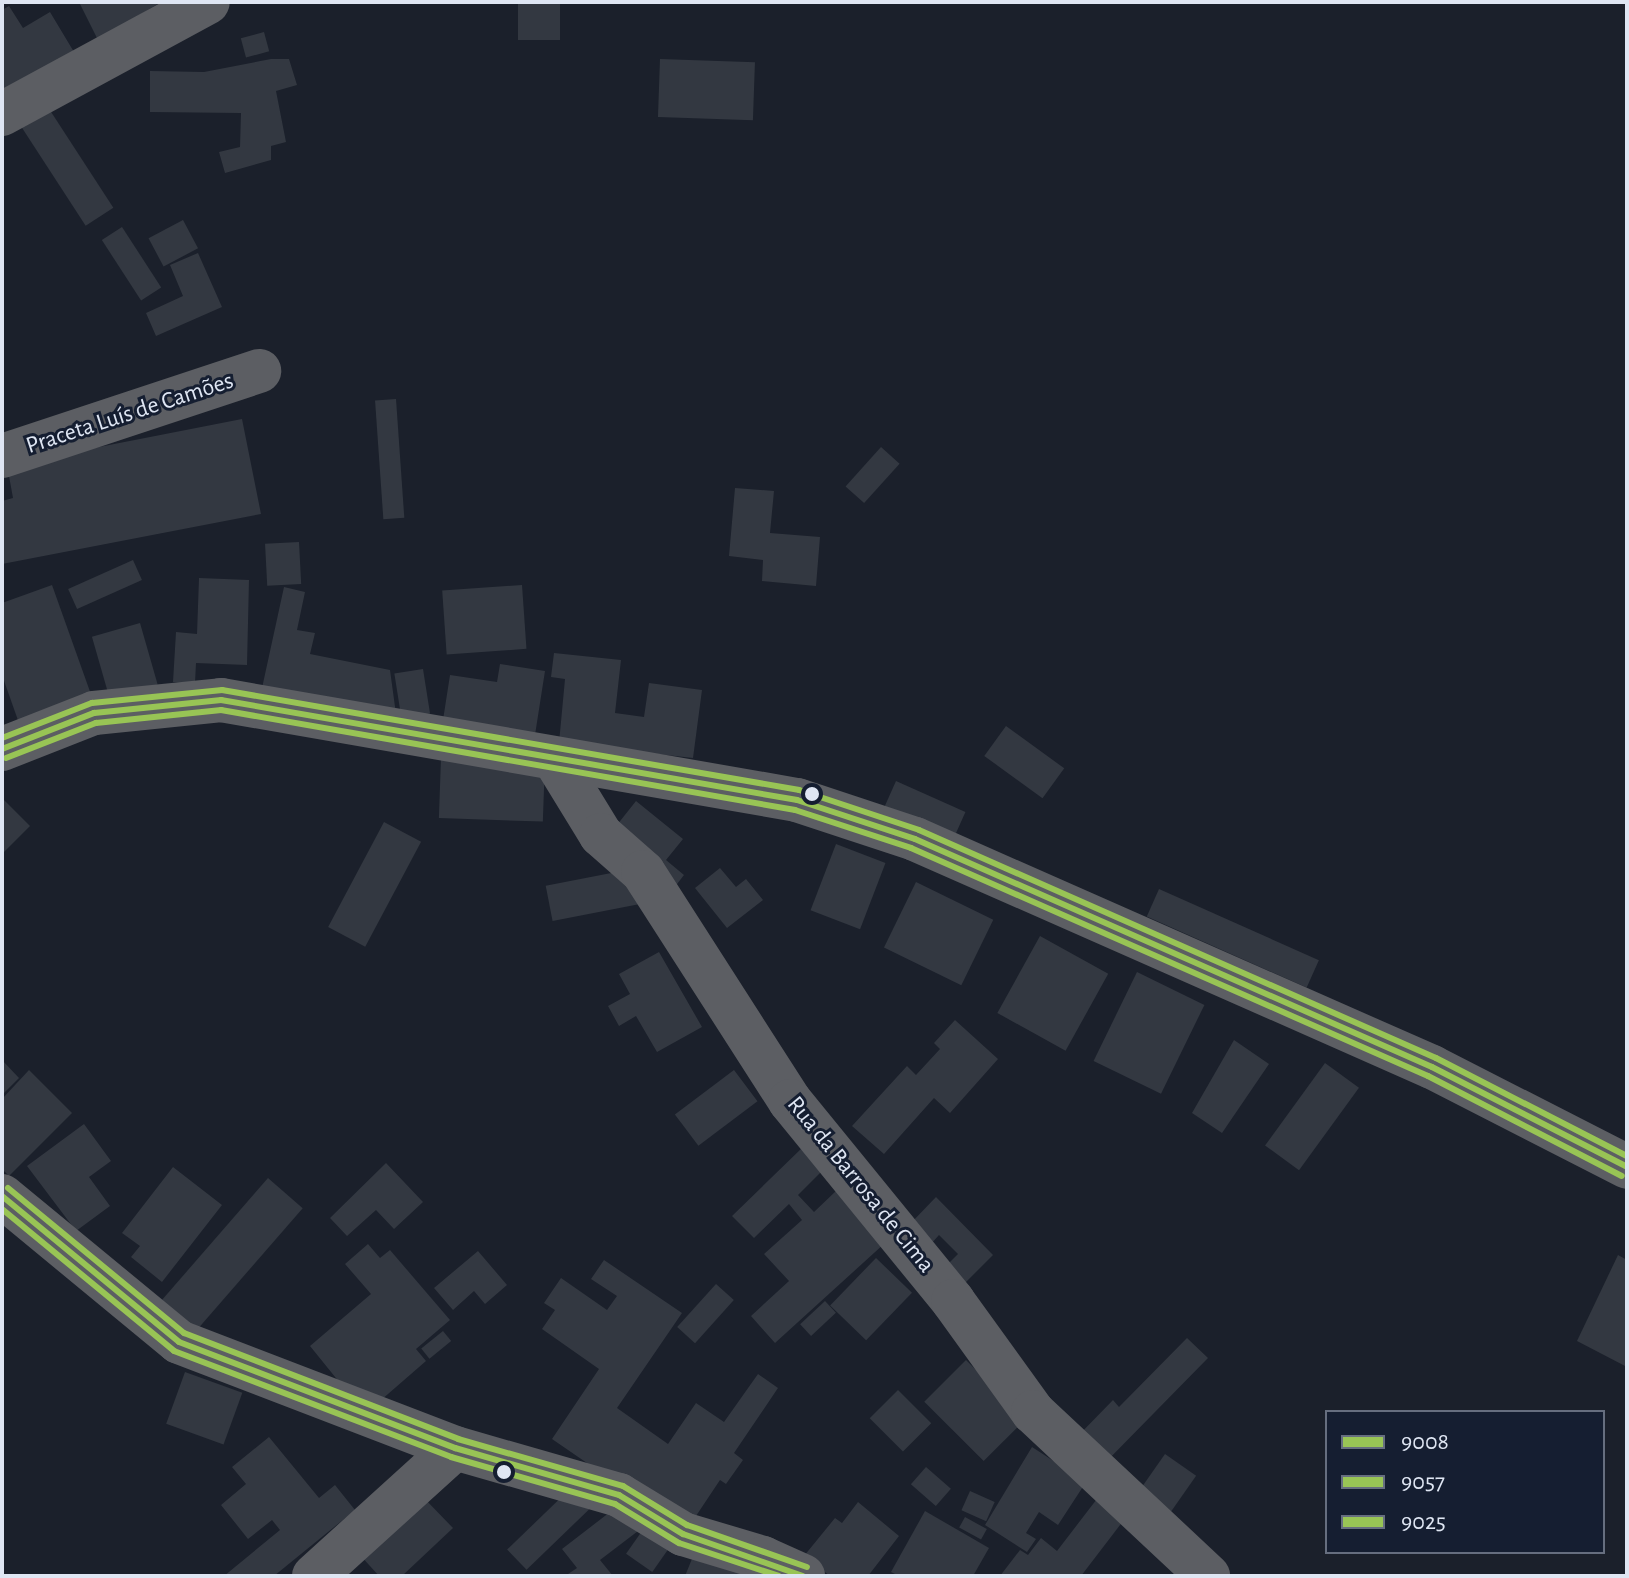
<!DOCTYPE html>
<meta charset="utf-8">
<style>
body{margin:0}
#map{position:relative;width:1629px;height:1578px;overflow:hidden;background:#1b202b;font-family:"Alegreya Sans",sans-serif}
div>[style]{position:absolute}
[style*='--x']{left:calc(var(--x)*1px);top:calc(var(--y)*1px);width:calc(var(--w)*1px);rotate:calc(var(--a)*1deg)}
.building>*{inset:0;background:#333841;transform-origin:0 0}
.minor>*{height:44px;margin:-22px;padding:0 22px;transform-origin:22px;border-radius:22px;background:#5c5e63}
.bus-1>*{height:6px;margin:-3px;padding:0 3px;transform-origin:3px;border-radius:3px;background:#98c455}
.bus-2>*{height:6px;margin:-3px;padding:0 3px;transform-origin:3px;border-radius:3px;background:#98c455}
.bus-3>*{height:6px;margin:-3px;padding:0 3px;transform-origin:3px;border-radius:3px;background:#98c455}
.dots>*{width:22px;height:22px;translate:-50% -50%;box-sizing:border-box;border:4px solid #151e31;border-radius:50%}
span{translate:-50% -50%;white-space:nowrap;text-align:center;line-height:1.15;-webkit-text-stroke:6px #151e31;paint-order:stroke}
.street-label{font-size:24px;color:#dfe6f3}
.frame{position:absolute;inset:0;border:4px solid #dfe6f3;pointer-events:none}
.legend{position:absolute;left:1325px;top:1410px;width:280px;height:144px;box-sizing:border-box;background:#151e31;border:2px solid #666e7f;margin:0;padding:10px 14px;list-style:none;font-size:24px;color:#dfe6f3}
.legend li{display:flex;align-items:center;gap:16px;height:40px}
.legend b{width:40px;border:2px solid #666e7f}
</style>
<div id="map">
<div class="building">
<div style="clip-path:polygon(79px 2px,161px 2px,98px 40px)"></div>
<div style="left:518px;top:2px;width:42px;height:38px"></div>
<div style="clip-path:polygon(9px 6px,23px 28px,50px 12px,77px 57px,2px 102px,2px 10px)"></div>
<div style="left:264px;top:32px;width:20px;height:24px;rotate:75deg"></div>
<div style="clip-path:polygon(271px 59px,289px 59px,297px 85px,276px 91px,286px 142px,271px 146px,271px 160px,225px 173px,219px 152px,240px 147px,241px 113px,150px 112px,150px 71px,204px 72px)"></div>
<div style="left:660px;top:59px;width:95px;height:58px;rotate:2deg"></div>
<div style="left:42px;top:98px;width:131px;height:33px;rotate:57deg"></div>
<div style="left:183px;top:220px;width:32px;height:39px;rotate:62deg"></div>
<div style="left:122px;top:227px;width:72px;height:24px;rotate:57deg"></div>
<div style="clip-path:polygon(198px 253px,222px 307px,156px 336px,146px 313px,183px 296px,170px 265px)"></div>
<div style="left:396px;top:399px;width:119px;height:21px;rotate:86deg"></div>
<div style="clip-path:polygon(242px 419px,261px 514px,2px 564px,2px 501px,13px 498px,7px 465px)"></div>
<div style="left:881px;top:447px;width:25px;height:53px;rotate:42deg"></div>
<div style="clip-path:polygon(735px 488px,774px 491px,770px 533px,820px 537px,816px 586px,762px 581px,763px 560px,729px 556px)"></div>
<div style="left:299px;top:542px;width:42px;height:34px;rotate:87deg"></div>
<div style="left:133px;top:560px;width:22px;height:71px;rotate:66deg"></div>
<div style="clip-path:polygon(199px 578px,249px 580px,247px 665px,196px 663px,195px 683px,173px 682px,176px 632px,197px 634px)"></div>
<div style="clip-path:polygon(52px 585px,93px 700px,20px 726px,2px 675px,2px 603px)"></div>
<div style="left:522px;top:585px;width:64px;height:80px;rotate:86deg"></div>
<div style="clip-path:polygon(284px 587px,305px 592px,297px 630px,315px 633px,310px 654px,390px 670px,396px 714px,262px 688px)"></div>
<div style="left:140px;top:623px;width:64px;height:50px;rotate:74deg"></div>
<div style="clip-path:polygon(554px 653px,621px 660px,615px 713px,644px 717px,649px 683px,702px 690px,693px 758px,559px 743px,565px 679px,551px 677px)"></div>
<div style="clip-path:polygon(500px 664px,545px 671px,535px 735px,443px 720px,450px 675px,497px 682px)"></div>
<div style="left:423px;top:669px;width:45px;height:29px;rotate:81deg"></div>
<div style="left:1006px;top:726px;width:72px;height:37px;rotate:36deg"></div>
<div style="left:441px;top:758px;width:104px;height:60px;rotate:2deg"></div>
<div style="left:896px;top:781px;width:76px;height:28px;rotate:24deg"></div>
<div style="clip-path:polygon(2px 798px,30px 826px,2px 854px)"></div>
<div style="clip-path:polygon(636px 801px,683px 839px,666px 860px,684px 875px,674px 888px,609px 835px)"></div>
<div style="left:384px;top:822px;width:42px;height:119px;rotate:28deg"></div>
<div style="left:836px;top:844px;width:53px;height:71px;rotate:21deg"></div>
<div style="left:637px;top:868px;width:36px;height:93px;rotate:79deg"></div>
<div style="clip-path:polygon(720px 868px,736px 887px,746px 879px,763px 900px,727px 928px,695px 888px)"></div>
<div style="left:916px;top:882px;width:86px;height:73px;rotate:26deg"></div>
<div style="left:1159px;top:889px;width:175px;height:30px;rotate:24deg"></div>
<div style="left:1040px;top:936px;width:78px;height:88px;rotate:29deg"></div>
<div style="clip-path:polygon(659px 952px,702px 1027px,657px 1052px,636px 1016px,619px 1026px,608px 1006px,630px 994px,619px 974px)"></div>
<div style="left:1137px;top:972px;width:75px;height:99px;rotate:26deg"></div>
<div style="clip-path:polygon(955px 1020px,998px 1059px,950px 1113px,934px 1098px,884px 1154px,852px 1126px,907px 1066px,916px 1075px,940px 1049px,934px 1043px)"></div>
<div style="clip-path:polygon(1234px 1040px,1269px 1064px,1222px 1133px,1192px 1113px)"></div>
<div style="clip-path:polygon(2px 1060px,19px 1078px,4px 1093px,2px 1091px)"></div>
<div style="left:1325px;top:1063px;width:42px;height:102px;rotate:36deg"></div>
<div style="clip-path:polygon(29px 1070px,72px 1113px,9px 1176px,2px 1169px,2px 1099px)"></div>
<div style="left:734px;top:1070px;width:39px;height:74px;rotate:53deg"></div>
<div style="clip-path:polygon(84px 1124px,111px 1161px,89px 1177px,110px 1206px,76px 1231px,27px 1166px)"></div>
<div style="clip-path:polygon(803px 1147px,824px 1169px,798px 1195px,814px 1212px,837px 1190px,885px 1243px,775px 1343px,751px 1316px,789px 1281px,764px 1254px,802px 1220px,789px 1204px,754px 1238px,732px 1216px)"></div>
<div style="clip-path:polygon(386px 1163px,423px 1202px,394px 1229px,376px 1210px,347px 1236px,330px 1218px)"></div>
<div style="clip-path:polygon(173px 1167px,222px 1205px,162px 1282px,131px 1257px,140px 1246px,122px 1233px)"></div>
<div style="left:268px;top:1178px;width:46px;height:171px;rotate:41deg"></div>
<div style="clip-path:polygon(936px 1197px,993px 1255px,958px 1290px,940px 1272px,958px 1254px,939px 1235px,930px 1245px,910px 1224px)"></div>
<div style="clip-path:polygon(368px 1244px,380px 1258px,390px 1250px,450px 1320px,416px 1349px,426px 1361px,365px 1414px,310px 1346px,371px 1294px,345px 1264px)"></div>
<div style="clip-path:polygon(478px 1251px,507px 1285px,485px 1304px,474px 1291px,453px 1310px,434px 1288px)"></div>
<div style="clip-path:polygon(1618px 1255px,1627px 1260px,1627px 1367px,1577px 1341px)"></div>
<div style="left:876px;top:1258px;width:50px;height:66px;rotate:44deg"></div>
<div style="clip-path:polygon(604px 1260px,682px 1313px,617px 1408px,668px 1444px,696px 1403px,724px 1422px,758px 1374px,778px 1388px,734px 1453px,743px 1460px,726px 1484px,720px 1480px,686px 1531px,552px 1439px,599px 1369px,542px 1329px,555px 1310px,544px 1303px,561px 1278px,607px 1310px,617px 1296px,591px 1279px)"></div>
<div style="left:716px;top:1284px;width:24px;height:58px;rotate:42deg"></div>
<div style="left:825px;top:1301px;width:16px;height:34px;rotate:47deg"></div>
<div style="left:443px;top:1331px;width:13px;height:28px;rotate:51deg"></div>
<div style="clip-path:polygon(1187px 1338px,1208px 1358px,1101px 1467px,1074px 1440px,1113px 1400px,1119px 1407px)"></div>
<div style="left:966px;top:1360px;width:84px;height:59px;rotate:45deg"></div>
<div style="left:185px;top:1372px;width:61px;height:55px;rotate:20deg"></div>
<div style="left:898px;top:1390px;width:47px;height:40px;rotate:45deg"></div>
<div style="clip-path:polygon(269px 1437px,319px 1498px,335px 1485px,355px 1510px,274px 1576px,224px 1576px,280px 1530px,272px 1520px,248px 1539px,221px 1505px,246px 1484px,232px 1467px)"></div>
<div style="clip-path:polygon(1032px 1447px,1086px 1482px,1058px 1525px,1039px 1512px,1026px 1533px,1036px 1539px,1027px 1552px,985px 1525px)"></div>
<div style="left:1165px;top:1454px;width:38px;height:58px;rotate:35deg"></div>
<div style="left:926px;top:1467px;width:33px;height:23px;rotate:41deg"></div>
<div style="left:574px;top:1485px;width:28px;height:93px;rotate:46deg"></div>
<div style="left:970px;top:1491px;width:27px;height:21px;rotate:24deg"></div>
<div style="clip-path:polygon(1103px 1491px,1130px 1512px,1081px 1576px,1000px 1576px,1020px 1550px,1028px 1555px,1041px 1538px,1057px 1551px)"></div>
<div style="clip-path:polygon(422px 1496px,453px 1528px,402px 1576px,379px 1576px,360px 1555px)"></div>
<div style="clip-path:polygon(623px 1502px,642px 1528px,600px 1560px,613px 1576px,565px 1576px,577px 1568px,562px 1549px)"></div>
<div style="clip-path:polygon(858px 1502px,899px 1536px,868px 1576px,830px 1576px,804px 1556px,835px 1518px,842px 1523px)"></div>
<div style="clip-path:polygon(925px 1511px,989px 1548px,973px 1576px,899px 1576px,891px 1572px)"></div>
<div style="left:965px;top:1517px;width:25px;height:12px;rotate:29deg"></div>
<div style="left:649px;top:1521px;width:32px;height:40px;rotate:35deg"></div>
<div style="clip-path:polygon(698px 1544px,746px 1564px,741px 1576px,685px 1576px)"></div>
</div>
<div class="minor">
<div style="--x:2;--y:114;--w:234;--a:-28.5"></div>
<div style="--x:2;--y:456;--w:271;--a:-18.3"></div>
<div style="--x:2;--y:749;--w:99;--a:-21.4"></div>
<div style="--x:94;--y:713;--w:128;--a:-5.8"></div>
<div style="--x:221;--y:700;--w:585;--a:9.85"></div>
<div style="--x:797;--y:800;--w:124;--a:18.3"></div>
<div style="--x:915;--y:839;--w:565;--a:23.8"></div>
<div style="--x:1432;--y:1067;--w:219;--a:27.1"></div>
<div style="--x:555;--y:760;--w:88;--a:58.5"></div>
<div style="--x:601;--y:835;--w:56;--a:41.4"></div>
<div style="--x:643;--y:872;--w:272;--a:57.3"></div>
<div style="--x:790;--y:1101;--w:258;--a:50.8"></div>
<div style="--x:953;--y:1301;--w:137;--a:54.2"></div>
<div style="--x:1033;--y:1412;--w:240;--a:43.1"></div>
<div style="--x:2;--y:1196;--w:229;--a:39.5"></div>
<div style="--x:179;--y:1342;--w:296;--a:21"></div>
<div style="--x:455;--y:1448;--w:171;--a:16"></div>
<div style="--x:619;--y:1495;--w:75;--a:31.4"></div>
<div style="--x:683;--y:1534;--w:84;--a:16.7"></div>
<div style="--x:763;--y:1558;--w:44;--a:24.2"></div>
<div style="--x:314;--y:1576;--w:190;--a:-42.2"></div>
</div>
<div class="bus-1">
<div style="--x:2;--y:749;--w:99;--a:-21.4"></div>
<div style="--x:94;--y:713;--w:128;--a:-5.8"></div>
<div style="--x:221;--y:700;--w:585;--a:9.85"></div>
<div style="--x:797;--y:800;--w:124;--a:18.3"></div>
<div style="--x:915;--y:839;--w:565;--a:23.8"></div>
<div style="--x:1432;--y:1067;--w:219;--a:27.1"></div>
<div style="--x:2;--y:1196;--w:229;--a:39.5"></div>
<div style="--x:179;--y:1342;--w:296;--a:21"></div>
<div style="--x:455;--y:1448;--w:171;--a:16"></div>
<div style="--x:619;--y:1495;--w:75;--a:31.4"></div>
<div style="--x:683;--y:1534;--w:127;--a:19.3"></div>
</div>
<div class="bus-2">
<div style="--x:6;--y:758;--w:97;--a:-21.3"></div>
<div style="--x:96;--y:723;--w:126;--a:-5.9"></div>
<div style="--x:221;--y:710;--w:583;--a:9.88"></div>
<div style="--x:795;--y:810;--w:122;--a:18.1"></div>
<div style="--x:911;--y:848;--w:565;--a:23.8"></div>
<div style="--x:1428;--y:1076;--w:218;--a:27.3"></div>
<div style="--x:2;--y:1209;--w:223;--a:39.5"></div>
<div style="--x:174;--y:1351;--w:297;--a:20.9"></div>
<div style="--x:451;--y:1457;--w:171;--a:16"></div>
<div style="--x:615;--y:1504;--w:75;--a:31.4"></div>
<div style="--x:679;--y:1543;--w:105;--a:18.3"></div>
</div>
<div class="bus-3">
<div style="--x:2;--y:738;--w:97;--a:-21.3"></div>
<div style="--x:92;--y:703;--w:131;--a:-5.7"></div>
<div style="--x:222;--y:690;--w:586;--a:9.83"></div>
<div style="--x:799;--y:790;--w:126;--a:18.4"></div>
<div style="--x:919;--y:830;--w:565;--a:23.8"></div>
<div style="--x:1436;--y:1058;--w:215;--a:27.2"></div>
<div style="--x:8;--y:1188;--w:228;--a:39.5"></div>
<div style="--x:184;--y:1333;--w:294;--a:21.1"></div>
<div style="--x:458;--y:1439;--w:172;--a:15.9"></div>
<div style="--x:623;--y:1486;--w:75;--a:31.4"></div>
<div style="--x:687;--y:1525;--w:127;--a:19.3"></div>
</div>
<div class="dots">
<div style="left:812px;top:794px;background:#dfe6f3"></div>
<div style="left:504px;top:1472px;background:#dfe6f3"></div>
</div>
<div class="street-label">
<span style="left:130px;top:414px;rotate:-18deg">Praceta Luís de Camões</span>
<span style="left:860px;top:1185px;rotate:51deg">Rua da Barrosa de Cima</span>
</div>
<div class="frame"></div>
<ul class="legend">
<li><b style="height:10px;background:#98c455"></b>9008</li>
<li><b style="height:10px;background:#98c455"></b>9057</li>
<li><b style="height:10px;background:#98c455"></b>9025</li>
</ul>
</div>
